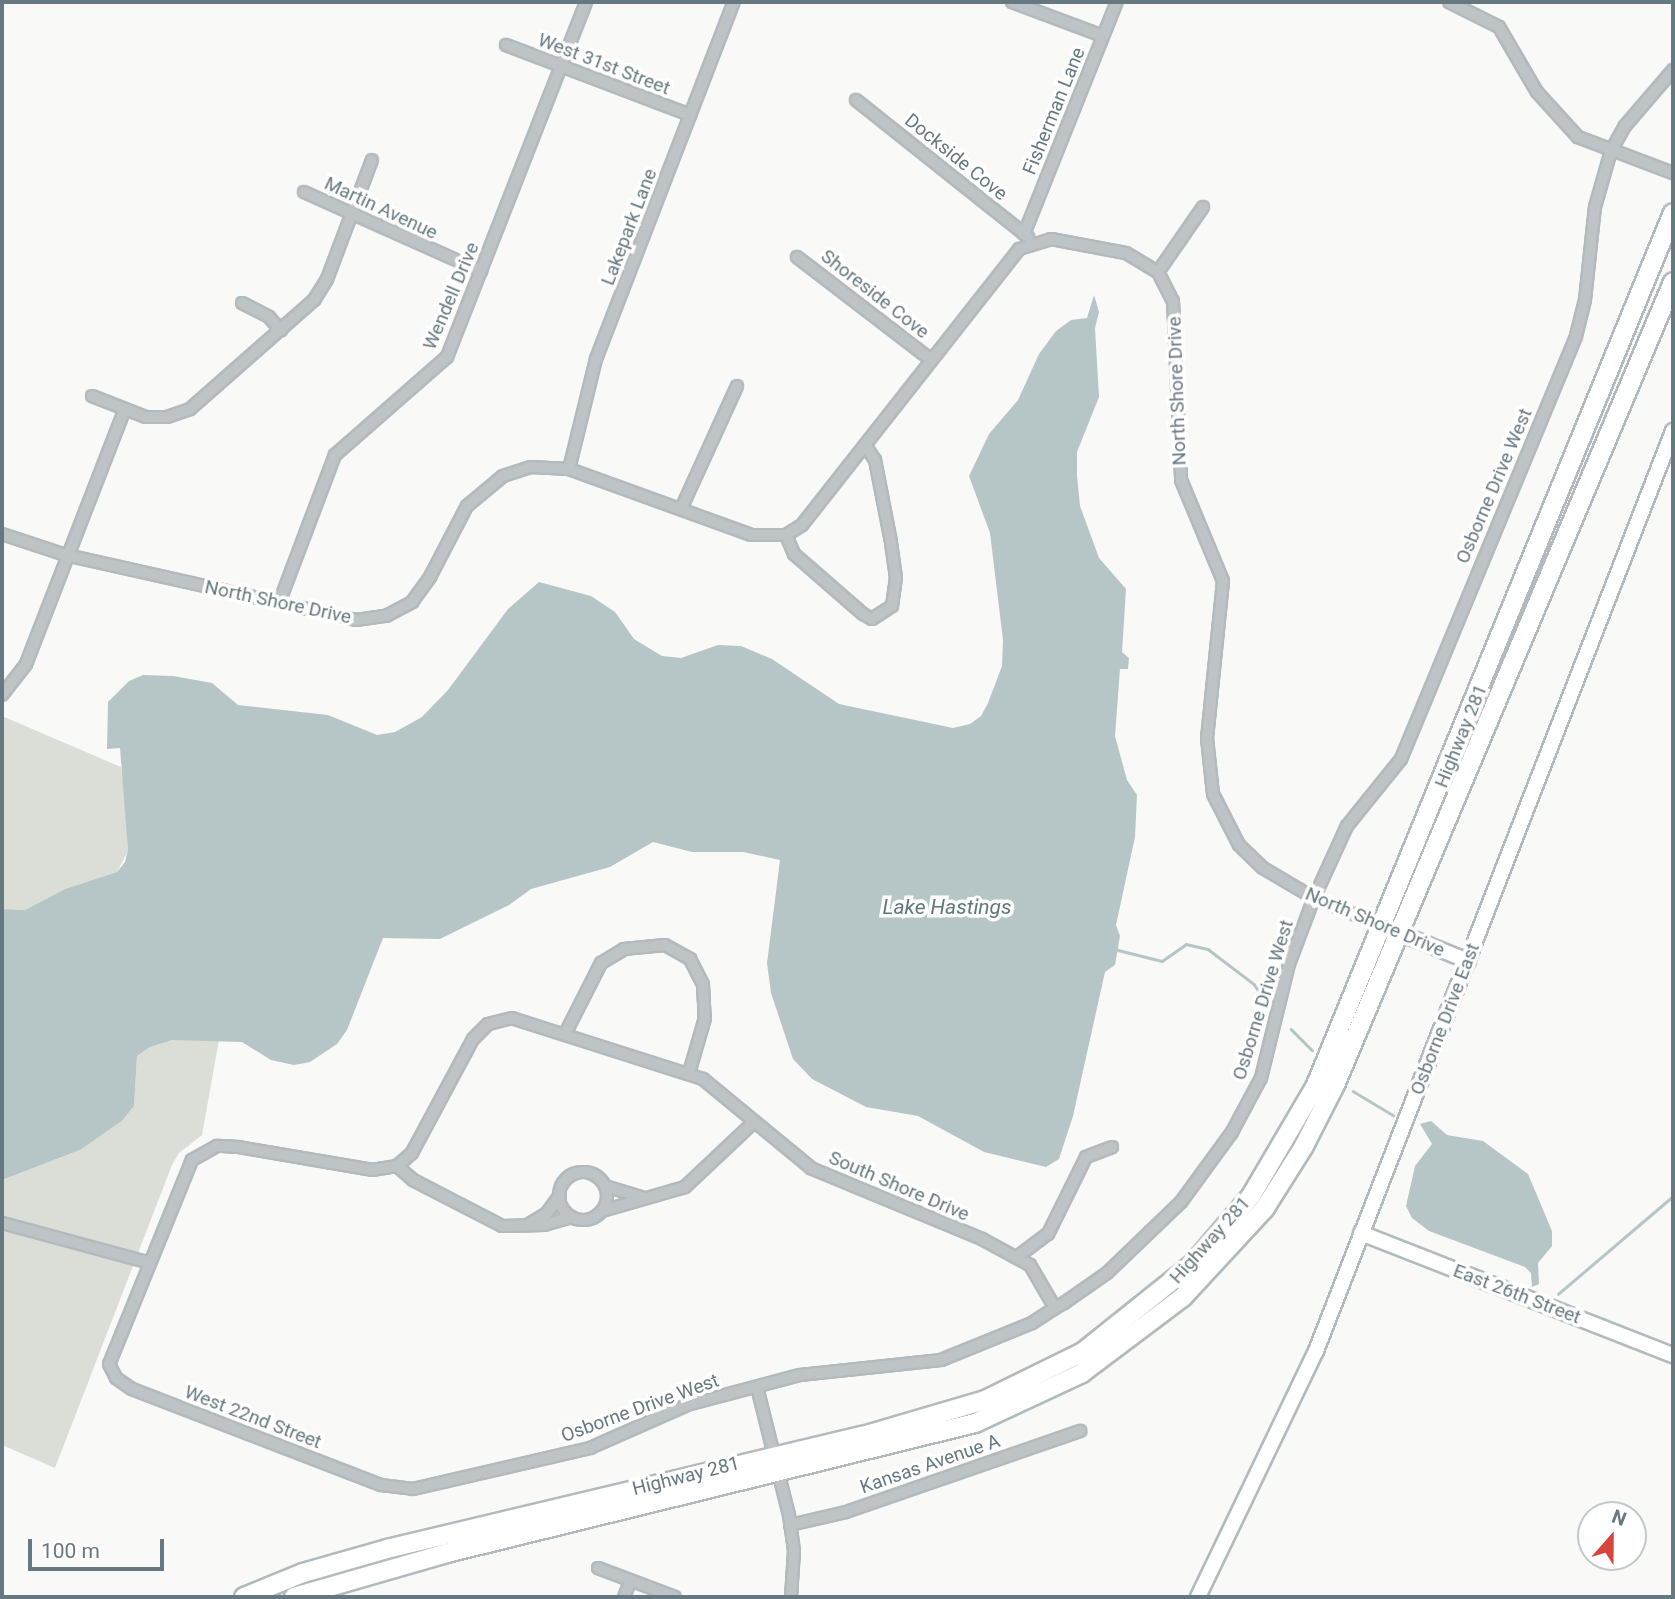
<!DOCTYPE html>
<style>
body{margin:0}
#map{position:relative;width:1675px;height:1599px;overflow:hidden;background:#f9f9f7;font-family:Roboto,sans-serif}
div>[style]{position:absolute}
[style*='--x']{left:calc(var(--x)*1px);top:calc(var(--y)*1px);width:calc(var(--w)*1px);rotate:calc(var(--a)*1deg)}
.green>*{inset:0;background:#daded7}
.water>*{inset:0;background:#b6c5c6}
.stream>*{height:2.5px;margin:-1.25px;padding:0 1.25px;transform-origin:1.25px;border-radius:1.25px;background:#b6c5c6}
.roads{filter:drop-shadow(2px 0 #b3babd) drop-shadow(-2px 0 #b3babd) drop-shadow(0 2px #b3babd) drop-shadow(0 -2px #b3babd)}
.street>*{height:10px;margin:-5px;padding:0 5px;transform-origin:5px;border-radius:5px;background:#bec4c6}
.street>.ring{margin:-5px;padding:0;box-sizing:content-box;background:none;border:10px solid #bec4c6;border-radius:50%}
.secondary>*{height:14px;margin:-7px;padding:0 7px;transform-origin:7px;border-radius:7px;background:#fff}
.highway>*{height:18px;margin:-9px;padding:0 9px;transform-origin:9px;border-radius:9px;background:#fff}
span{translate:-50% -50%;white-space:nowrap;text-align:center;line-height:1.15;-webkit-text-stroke:7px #fff;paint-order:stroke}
.street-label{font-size:19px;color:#667980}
.water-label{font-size:21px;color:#61777a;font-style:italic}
.frame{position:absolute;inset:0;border:4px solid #667980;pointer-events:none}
.north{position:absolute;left:1577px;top:1501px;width:70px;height:70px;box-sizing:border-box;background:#fff;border:2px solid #c2c9cc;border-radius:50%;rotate:21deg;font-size:19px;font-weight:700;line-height:28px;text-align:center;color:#667980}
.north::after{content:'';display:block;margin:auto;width:24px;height:32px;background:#d6463a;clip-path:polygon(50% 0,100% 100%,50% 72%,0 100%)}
.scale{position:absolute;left:28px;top:1539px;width:136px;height:32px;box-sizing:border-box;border:4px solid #667980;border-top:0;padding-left:9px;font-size:21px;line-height:24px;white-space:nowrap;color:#667980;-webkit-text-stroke:5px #fff;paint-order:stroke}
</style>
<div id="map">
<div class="green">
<div style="clip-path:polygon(2px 716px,121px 767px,126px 804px,128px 851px,117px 872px,65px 889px,25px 910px,2px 909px)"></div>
<div style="clip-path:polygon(209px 1039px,219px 1040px,202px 1135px,179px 1153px,172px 1165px,55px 1468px,2px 1445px,2px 1180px,80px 1150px,122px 1121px,134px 1106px,137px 1056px,150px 1047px,173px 1040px)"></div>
</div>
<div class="water">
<div style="clip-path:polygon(1094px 295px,1099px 312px,1095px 328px,1099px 397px,1077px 452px,1077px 476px,1080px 506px,1099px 558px,1126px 589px,1122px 652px,1129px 658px,1128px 669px,1120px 669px,1115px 736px,1127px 780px,1137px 795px,1135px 837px,1116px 925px,1120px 936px,1115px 965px,1105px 972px,1073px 1116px,1059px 1159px,1046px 1167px,984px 1152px,918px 1116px,866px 1107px,812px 1079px,793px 1059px,771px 993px,767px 963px,780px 860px,743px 852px,692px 852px,653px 842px,610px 867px,531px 889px,509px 905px,440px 939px,383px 938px,347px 1030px,337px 1044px,310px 1062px,294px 1065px,271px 1060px,242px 1042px,173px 1040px,150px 1047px,137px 1056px,134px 1106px,122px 1121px,80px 1150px,2px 1180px,2px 909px,25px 910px,65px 889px,117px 872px,125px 862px,128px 850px,120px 748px,107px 749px,108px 702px,129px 681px,143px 675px,173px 676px,212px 683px,238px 705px,328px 715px,377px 735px,395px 732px,422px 717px,448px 690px,508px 609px,539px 582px,591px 596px,615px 612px,634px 639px,662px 656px,681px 658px,718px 645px,741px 646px,772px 659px,839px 704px,953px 728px,970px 724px,981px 716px,988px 703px,1002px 666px,1003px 640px,990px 533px,969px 476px,989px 434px,1018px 400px,1039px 354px,1056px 331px,1071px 320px,1087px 318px)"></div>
<div style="clip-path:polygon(1431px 1121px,1447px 1135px,1483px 1141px,1528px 1174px,1552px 1231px,1552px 1246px,1538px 1263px,1539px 1284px,1532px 1287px,1531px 1273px,1525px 1267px,1429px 1231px,1412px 1218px,1406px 1206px,1415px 1166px,1432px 1144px,1420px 1124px)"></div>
</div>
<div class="stream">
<div style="--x:1118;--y:950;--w:45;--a:14"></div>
<div style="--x:1162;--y:961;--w:29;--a:-35"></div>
<div style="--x:1186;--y:944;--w:23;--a:13"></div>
<div style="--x:1208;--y:949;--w:58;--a:37.3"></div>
<div style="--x:1254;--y:984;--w:19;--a:55"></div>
<div style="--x:1291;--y:1029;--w:30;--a:45"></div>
<div style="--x:1353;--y:1091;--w:47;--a:31"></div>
<div style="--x:1558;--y:1294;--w:151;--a:-40.4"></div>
</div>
<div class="roads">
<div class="street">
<div style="--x:1012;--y:2;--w:97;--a:20.5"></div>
<div style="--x:1449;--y:2;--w:56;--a:26.6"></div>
<div style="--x:1499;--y:27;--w:75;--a:59.7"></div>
<div style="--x:1537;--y:92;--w:61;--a:47.7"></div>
<div style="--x:1578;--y:137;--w:102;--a:20.8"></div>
<div style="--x:506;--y:45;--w:197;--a:20.8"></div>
<div style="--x:856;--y:100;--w:220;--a:38.5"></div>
<div style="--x:304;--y:192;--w:194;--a:24.1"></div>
<div style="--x:1024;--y:234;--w:250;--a:-68.2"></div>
<div style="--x:797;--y:257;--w:168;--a:37.5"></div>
<div style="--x:1158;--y:272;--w:79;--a:-55.3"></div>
<div style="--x:242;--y:303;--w:30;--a:27"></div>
<div style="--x:269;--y:317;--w:18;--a:49"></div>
<div style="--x:92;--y:396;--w:58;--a:21.3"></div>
<div style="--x:146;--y:417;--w:21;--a:0"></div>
<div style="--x:167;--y:417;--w:24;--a:-19"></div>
<div style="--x:190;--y:409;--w:165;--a:-41.3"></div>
<div style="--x:314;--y:300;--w:25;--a:-58"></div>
<div style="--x:327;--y:279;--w:127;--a:-69.3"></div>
<div style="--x:569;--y:469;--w:113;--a:-76.2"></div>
<div style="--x:596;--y:359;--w:383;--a:-68.9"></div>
<div style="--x:681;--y:509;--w:135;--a:-65.5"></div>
<div style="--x:2;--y:534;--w:67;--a:18.2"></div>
<div style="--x:66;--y:555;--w:297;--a:12.6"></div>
<div style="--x:356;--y:620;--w:30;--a:-8"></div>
<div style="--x:386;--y:616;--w:30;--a:-28"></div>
<div style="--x:412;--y:602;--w:31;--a:-54"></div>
<div style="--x:430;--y:577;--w:80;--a:-62.5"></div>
<div style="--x:467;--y:506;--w:47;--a:-39.8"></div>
<div style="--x:503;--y:476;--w:29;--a:-18"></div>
<div style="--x:531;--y:467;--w:38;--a:3"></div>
<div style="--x:569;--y:469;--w:194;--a:19.9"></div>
<div style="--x:751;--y:535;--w:35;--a:0"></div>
<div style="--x:786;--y:535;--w:19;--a:-32"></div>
<div style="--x:802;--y:525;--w:351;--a:-51.8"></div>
<div style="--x:1019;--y:249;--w:34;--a:-17"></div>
<div style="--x:1051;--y:239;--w:76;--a:10.6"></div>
<div style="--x:1126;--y:253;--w:37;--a:31"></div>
<div style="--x:1158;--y:272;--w:33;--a:63"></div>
<div style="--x:1173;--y:301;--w:179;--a:87.4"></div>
<div style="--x:1181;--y:480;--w:109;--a:67.4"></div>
<div style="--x:1223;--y:581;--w:158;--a:95.8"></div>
<div style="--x:1207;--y:738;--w:56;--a:83.9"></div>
<div style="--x:1213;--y:794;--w:57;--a:63"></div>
<div style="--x:1239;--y:845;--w:33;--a:44"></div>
<div style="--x:1263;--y:868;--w:59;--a:30.5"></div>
<div style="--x:1314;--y:898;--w:74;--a:22.4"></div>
<div style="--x:786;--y:535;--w:21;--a:67"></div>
<div style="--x:794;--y:554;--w:91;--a:41"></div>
<div style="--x:863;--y:614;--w:10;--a:29"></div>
<div style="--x:872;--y:619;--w:24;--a:-33"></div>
<div style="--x:892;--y:606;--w:28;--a:-82"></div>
<div style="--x:896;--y:578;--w:36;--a:-98"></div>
<div style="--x:891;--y:542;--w:84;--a:-101"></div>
<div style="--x:875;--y:460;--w:18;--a:-124"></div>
<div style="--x:279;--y:603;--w:158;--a:-69.3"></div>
<div style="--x:335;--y:455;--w:149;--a:-41.2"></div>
<div style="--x:447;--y:357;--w:381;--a:-68.6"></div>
<div style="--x:2;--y:695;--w:39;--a:-52"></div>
<div style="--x:26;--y:664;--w:271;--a:-68.8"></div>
<div style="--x:565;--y:1034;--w:80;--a:-63.1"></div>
<div style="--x:601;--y:963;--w:27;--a:-31"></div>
<div style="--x:624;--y:949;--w:41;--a:-5.6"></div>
<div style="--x:665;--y:945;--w:29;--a:29"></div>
<div style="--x:690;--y:959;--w:29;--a:63"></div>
<div style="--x:703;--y:985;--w:33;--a:87"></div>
<div style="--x:705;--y:1018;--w:57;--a:106.2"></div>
<div style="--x:397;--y:1166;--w:21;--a:41"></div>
<div style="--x:413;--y:1180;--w:100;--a:27.3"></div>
<div style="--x:502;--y:1226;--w:42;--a:-1.4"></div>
<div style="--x:544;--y:1225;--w:29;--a:-16"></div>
<div class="ring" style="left:559px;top:1172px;width:38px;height:38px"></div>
<div style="--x:605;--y:1186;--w:41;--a:17.1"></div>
<div style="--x:602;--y:1211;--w:86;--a:-16.1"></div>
<div style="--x:685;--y:1187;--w:95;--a:-43.3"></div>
<div style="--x:2;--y:1223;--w:150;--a:15.1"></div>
<div style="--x:529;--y:1224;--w:21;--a:-31"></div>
<div style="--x:547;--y:1213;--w:22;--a:-54"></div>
<div style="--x:1017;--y:1257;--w:39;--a:-37"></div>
<div style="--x:1048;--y:1234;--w:86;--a:-63.7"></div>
<div style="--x:1086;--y:1157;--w:28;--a:-21"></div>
<div style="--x:1055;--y:1308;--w:50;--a:-120.2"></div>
<div style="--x:1030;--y:1265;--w:55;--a:-151.6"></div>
<div style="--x:982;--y:1239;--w:185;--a:-157.5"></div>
<div style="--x:811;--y:1168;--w:140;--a:-140.5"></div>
<div style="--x:703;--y:1079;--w:201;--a:-162.3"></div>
<div style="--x:512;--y:1018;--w:25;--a:166"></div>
<div style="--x:488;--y:1024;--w:21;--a:135"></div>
<div style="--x:473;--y:1039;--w:129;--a:118.2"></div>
<div style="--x:412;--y:1153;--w:20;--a:139"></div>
<div style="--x:397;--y:1166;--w:24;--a:171"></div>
<div style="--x:373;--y:1170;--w:136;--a:-170.3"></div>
<div style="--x:239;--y:1147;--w:22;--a:-177"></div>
<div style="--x:217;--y:1146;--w:29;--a:151"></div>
<div style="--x:192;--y:1160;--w:220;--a:112.1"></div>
<div style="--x:109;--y:1364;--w:16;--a:63"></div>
<div style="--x:116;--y:1378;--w:19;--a:35"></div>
<div style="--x:132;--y:1389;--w:267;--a:21.1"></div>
<div style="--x:381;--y:1485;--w:32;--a:7"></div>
<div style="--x:413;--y:1489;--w:182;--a:-13"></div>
<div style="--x:590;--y:1448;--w:106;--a:-23.9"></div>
<div style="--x:687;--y:1405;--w:117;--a:-14.9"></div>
<div style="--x:800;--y:1375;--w:142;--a:-6.1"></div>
<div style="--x:941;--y:1360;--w:98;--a:-22.1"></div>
<div style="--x:1032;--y:1323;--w:27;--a:-33"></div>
<div style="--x:1055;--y:1308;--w:10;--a:-29"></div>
<div style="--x:1064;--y:1303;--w:52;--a:-34.9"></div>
<div style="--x:1107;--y:1273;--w:103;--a:-43.8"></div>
<div style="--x:1181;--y:1202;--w:87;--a:-53.9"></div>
<div style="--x:1232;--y:1132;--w:61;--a:-61.8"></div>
<div style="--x:1261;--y:1078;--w:117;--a:-76.2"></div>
<div style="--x:1289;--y:964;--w:71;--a:-69.3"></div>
<div style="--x:1314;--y:898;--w:79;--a:-65.4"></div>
<div style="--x:1347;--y:826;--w:86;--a:-51.1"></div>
<div style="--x:1401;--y:759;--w:458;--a:-67.5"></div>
<div style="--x:1576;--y:336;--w:37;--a:-76"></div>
<div style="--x:1585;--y:300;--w:94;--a:-83.9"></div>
<div style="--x:1595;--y:207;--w:58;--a:-74.1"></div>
<div style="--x:1611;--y:151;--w:29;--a:-61"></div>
<div style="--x:1625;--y:126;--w:74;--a:-49.4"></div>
<div style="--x:757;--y:1387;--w:132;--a:76"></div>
<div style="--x:789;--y:1515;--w:36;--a:82"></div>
<div style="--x:794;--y:1551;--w:46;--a:93.7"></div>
<div style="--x:790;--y:1525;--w:57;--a:-13.1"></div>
<div style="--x:846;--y:1512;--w:248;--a:-19.1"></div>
<div style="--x:598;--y:1568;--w:82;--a:20.6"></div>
<div style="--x:624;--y:1597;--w:16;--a:-68"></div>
</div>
<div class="secondary">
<div style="--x:1382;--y:926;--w:93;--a:22.1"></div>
<div style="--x:1361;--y:1233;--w:335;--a:21.4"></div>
<div style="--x:1198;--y:1597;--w:273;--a:-64.4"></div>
<div style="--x:1316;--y:1351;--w:987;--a:-68.79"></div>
</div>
<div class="highway">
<div style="--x:244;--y:1597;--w:64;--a:-22.1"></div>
<div style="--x:303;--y:1573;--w:87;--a:-15.9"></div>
<div style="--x:387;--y:1549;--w:489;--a:-13.4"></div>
<div style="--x:863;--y:1436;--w:127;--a:-16.4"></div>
<div style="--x:985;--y:1400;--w:109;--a:-26.1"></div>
<div style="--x:1083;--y:1352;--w:141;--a:-38.7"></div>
<div style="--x:1193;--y:1264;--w:89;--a:-49.5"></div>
<div style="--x:1251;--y:1196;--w:129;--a:-59.6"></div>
<div style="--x:1316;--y:1085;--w:942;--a:-67.74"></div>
<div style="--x:294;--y:1597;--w:159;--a:-16"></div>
<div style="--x:447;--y:1553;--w:544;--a:-13.83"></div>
<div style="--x:975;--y:1423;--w:118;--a:-25"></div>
<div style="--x:1082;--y:1373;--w:126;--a:-37"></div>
<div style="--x:1183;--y:1297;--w:121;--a:-47.3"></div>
<div style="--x:1265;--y:1208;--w:73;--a:-57.8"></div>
<div style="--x:1304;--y:1146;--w:68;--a:-63.1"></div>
<div style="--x:1335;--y:1085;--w:871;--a:-67.17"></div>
</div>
</div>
<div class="street-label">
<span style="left:604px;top:64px;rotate:21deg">West 31st Street</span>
<span style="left:1054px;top:111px;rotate:-68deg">Fisherman Lane</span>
<span style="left:956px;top:157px;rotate:39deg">Dockside Cove</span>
<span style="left:381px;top:208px;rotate:25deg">Martin Avenue</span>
<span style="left:629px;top:227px;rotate:-69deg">Lakepark Lane</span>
<span style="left:875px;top:294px;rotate:38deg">Shoreside Cove</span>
<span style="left:451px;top:296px;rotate:-67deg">Wendell Drive</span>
<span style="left:1177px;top:391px;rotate:-92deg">North Shore Drive</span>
<span style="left:1494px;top:486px;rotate:-67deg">Osborne Drive West</span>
<span style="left:278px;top:602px;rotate:12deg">North Shore Drive</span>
<span style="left:1461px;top:736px;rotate:-68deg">Highway 281</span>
<span style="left:1375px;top:922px;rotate:23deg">North Shore Drive</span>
<span style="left:1263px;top:1000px;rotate:-73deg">Osborne Drive West</span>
<span style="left:1445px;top:1019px;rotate:-69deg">Osborne Drive East</span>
<span style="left:899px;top:1186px;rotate:23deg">South Shore Drive</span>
<span style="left:1210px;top:1240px;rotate:-48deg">Highway 281</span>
<span style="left:1517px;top:1294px;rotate:21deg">East 26th Street</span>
<span style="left:640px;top:1408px;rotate:-20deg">Osborne Drive West</span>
<span style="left:253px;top:1417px;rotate:21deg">West 22nd Street</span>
<span style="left:930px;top:1464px;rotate:-19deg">Kansas Avenue A</span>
<span style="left:686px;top:1476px;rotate:-14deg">Highway 281</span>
</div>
<div class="water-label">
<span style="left:947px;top:907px">Lake Hastings</span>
</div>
<div class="frame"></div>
<div class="north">N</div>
<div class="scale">100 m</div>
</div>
